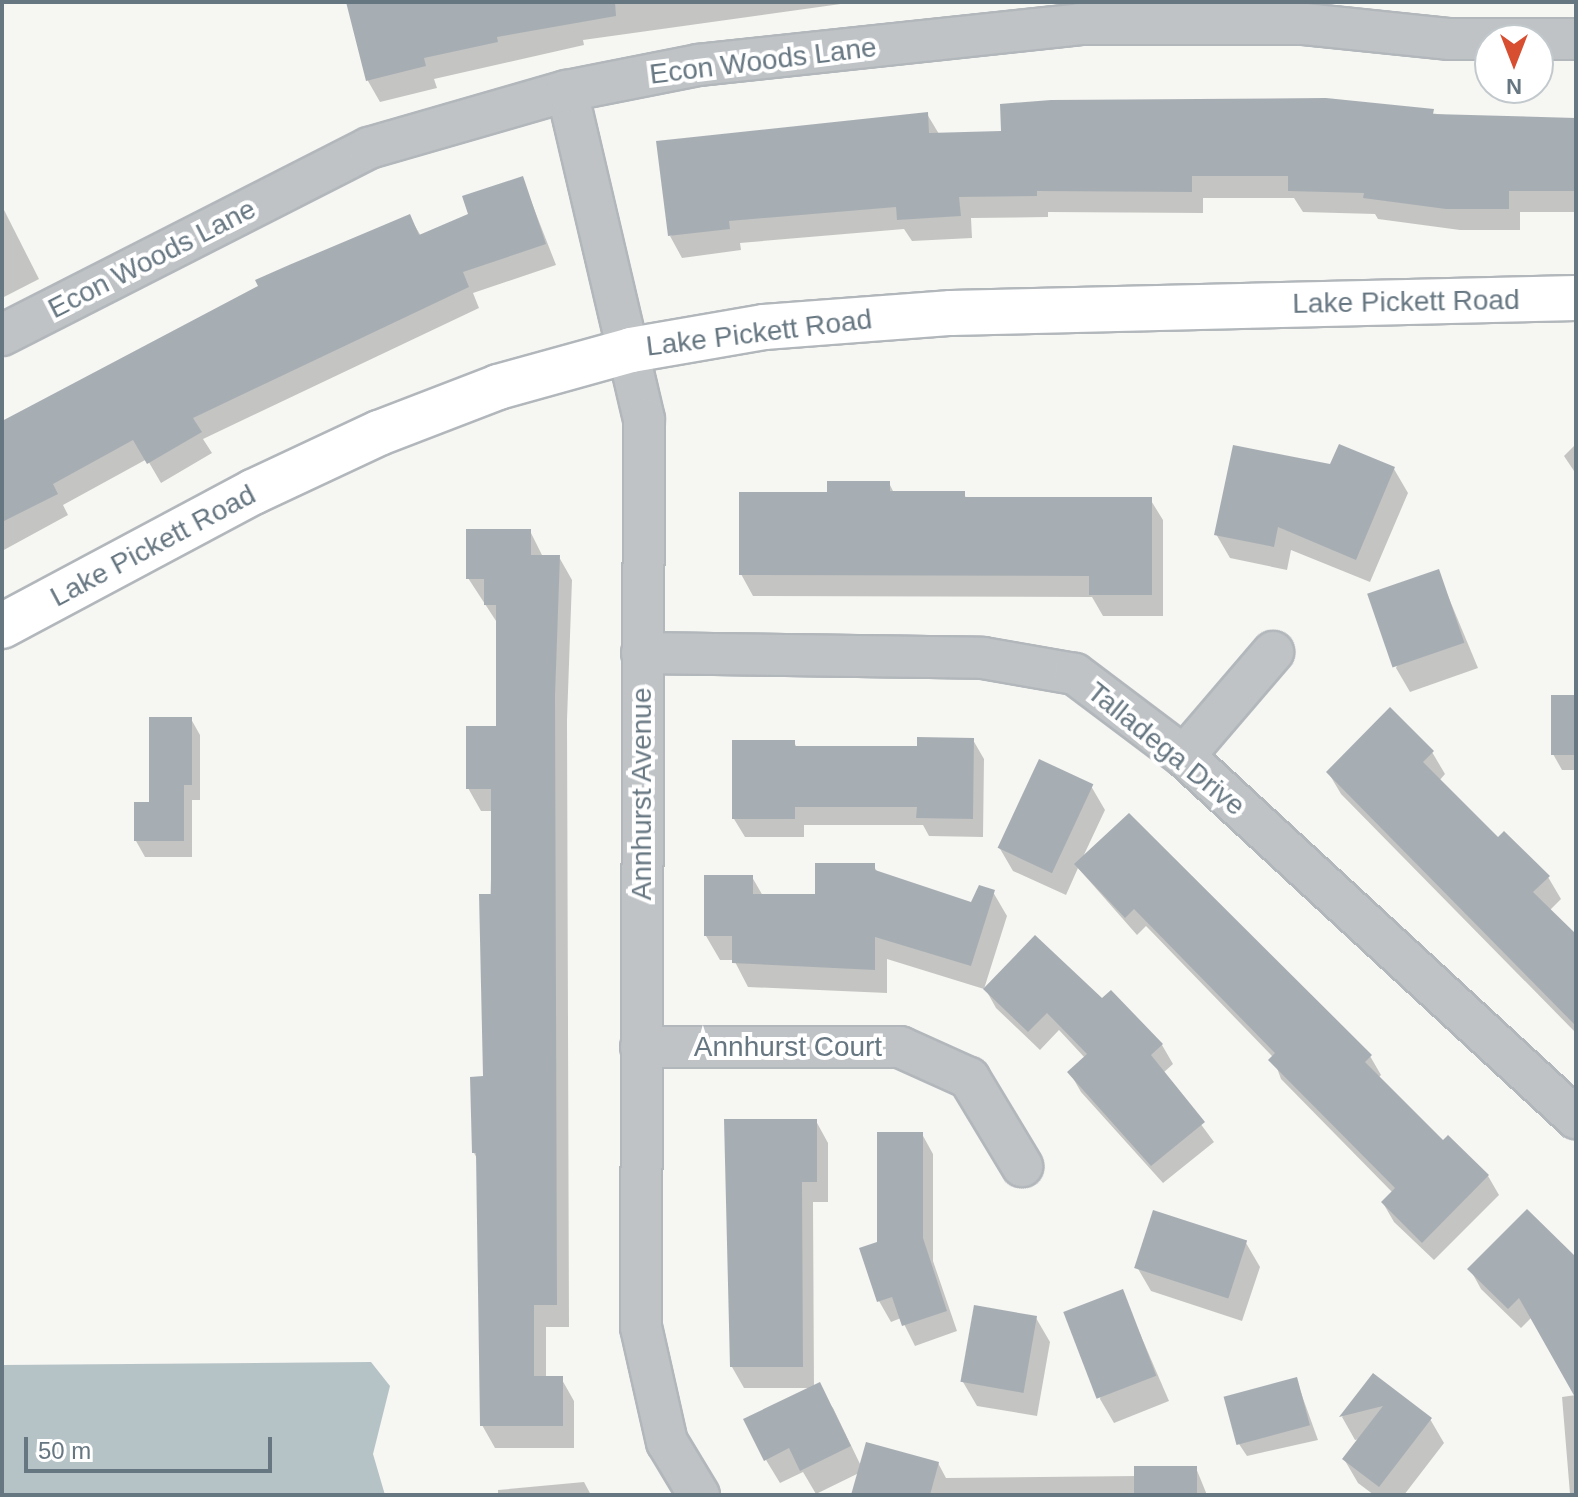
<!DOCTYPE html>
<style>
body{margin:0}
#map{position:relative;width:1578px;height:1497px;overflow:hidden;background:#f6f6f3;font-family:Helvetica,sans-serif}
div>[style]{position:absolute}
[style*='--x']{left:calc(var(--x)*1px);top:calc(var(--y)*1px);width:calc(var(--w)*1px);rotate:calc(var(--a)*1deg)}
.water>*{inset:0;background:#b6c3c6}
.shadow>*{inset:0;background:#0003}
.building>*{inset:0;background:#a7aeb3;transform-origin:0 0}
.roads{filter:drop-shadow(2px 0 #b2b7bb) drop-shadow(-2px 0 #b2b7bb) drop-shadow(0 2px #b2b7bb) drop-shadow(0 -2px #b2b7bb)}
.street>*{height:40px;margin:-20px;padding:0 20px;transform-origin:20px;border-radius:20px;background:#bfc3c6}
.secondary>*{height:44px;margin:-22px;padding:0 22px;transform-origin:22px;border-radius:22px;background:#fff}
span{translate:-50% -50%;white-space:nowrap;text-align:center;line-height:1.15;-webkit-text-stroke:8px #fff;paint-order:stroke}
.street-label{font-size:28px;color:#677782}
.frame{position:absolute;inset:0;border:4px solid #677782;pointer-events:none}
.north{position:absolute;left:1474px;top:24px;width:80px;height:80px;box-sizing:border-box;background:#fff;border:2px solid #c2c9cd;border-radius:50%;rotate:180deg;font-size:22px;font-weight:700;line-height:32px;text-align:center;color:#677782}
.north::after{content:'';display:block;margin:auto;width:28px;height:36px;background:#d74e31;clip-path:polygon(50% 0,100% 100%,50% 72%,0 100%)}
.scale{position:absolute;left:24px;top:1437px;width:248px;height:36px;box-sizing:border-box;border:4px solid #677782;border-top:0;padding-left:10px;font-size:24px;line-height:28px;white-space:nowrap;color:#677782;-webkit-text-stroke:6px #fff;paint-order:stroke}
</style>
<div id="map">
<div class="water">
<div style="clip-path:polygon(371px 1362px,390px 1386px,373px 1454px,385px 1495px,3px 1495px,2px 1365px)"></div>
</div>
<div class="shadow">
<div style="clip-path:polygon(348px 2px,855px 2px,583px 40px,584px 45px,434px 79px,437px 88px,380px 102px,368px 81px)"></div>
<div style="clip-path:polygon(1326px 100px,1485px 120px,1576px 118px,1576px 212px,1520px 212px,1520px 230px,1460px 230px,1378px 219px,1375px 214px,1303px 212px,1294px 198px,1203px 198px,1203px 213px,1048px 212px,1048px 217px,971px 218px,972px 238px,912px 241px,904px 229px,740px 243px,741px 250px,682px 258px,670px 236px,927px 114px,939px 134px,1003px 133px)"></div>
<div style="clip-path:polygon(522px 178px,556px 265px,473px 293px,479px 308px,203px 439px,212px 453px,161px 483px,147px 459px,63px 505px,68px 515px,2px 551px,2px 424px,409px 216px,421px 236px,471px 215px)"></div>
<div style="clip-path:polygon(2px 206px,39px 279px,2px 298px)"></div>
<div style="clip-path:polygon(1576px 444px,1576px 474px,1564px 456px)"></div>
<div style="clip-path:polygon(1331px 467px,1394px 469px,1408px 493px,1370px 582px,1291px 550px,1287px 570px,1230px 558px,1216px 534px)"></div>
<div style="clip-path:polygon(889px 483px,894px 493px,963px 493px,967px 499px,1150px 499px,1163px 520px,1163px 616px,1103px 616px,1092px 597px,753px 596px,741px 574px,829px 494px)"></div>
<div style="clip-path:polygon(530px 531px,543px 557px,559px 557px,572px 580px,567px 720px,569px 1327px,546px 1327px,546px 1378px,561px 1378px,574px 1401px,574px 1448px,495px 1448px,482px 1425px,479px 1162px,474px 1153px,485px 1078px,493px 811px,481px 811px,468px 788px,498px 728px,498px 624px,468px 578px)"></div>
<div style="clip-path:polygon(1438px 572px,1478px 668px,1410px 692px,1396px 668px)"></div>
<div style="clip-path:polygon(1576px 697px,1576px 770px,1562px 770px,1553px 754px)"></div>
<div style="clip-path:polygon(191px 719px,200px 735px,200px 800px,192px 800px,192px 857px,145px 857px,136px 841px)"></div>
<div style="clip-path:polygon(973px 740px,984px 759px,983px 837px,929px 836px,923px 825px,804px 825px,804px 837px,745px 837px,734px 819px,794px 742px,797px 748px,919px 748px)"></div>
<div style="clip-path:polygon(1432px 752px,1445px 774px,1439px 781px,1498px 840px,1548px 877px,1561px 899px,1549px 911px,1576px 937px,1576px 1033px,1341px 794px,1328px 772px)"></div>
<div style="clip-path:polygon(1091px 786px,1105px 810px,1082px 859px,1370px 1056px,1381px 1075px,1378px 1078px,1443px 1143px,1488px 1176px,1499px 1195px,1434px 1260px,1394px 1222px,1383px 1203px,1393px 1193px,1281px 1079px,1273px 1057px,1146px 926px,1137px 935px,1078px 868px,1066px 895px,1013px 871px,999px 847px)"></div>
<div style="clip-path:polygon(873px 865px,878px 873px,972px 904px,993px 892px,1007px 916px,984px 989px,887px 959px,887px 993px,748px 987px,734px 960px,720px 960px,706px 936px,752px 877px,763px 896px,817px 896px)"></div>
<div style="clip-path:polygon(986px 990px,1102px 1001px,1162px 1045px,1173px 1064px,1163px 1073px,1214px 1142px,1163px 1183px,1081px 1092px,1070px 1073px,1085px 1058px,1059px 1030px,1040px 1050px,996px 1008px)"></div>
<div style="clip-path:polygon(816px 1121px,828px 1143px,828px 1202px,813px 1202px,814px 1387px,833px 1408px,861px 1466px,938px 1463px,946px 1478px,1136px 1476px,1196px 1468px,1207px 1495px,853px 1495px,859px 1473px,816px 1494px,803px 1472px,780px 1483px,766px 1460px,810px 1388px,744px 1388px,732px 1367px)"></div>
<div style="clip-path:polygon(922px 1134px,933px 1154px,933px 1261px,957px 1331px,915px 1346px,901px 1318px,891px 1322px,879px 1301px,862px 1250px,879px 1244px)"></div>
<div style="clip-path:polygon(1246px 1243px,1260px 1267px,1242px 1321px,1151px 1291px,1137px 1267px)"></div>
<div style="clip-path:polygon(1576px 1259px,1576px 1394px,1532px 1317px,1521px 1328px,1481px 1289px,1470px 1269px)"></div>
<div style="clip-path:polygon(1122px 1292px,1169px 1401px,1114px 1423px,1100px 1399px)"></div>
<div style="clip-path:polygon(1036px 1318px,1050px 1342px,1037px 1416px,977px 1406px,963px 1382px)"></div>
<div style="clip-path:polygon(1373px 1376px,1430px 1419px,1444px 1443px,1404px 1495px,1374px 1495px,1358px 1483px,1344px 1459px,1360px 1439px,1355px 1440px,1342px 1417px)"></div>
<div style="clip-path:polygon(1296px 1379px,1318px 1440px,1247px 1456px,1237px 1441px)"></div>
<div style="clip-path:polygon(1576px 1395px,1576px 1495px,1538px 1495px,1570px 1494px,1562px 1397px)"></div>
<div style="clip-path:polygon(584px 1482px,591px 1495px,498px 1495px,498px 1490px)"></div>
</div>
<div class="building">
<div style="clip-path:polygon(346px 2px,615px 2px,616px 16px,497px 37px,498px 42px,424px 58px,426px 66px,366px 81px)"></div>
<div style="clip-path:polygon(1326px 98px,1434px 109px,1433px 114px,1576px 118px,1576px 191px,1509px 191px,1509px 209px,1446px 209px,1363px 198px,1364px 193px,1288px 191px,1288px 176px,1192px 176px,1192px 192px,1037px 191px,1037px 196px,959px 197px,961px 216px,897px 220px,896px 207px,729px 221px,730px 229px,668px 236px,656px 141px,928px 112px,929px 133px,1001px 131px,1000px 104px,1051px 100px)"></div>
<div style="clip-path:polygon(523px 176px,546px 244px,463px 272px,469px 287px,193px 418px,202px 432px,147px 464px,133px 440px,53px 484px,58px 494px,2px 522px,2px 421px,258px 286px,255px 280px,289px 265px,410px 214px,419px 235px,468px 214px,462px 196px)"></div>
<div style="clip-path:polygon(1339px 444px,1395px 467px,1356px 560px,1278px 527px,1274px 547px,1214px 535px,1233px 445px,1330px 464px)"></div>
<div style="clip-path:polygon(827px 481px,890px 481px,890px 491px,965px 491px,965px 497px,1152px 497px,1152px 595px,1089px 595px,1089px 576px,739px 575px,739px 492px,827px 492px)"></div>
<div style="clip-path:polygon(466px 529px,531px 529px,531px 555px,560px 555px,555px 696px,557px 1305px,534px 1305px,534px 1376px,563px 1376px,563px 1426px,480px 1426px,476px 1153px,472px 1153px,470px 1077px,483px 1076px,479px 894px,491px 894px,491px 789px,466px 789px,466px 726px,496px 726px,496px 605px,484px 605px,484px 579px,466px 579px)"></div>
<div style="left:1439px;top:569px;width:78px;height:76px;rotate:71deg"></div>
<div style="left:1551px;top:695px;width:25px;height:60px"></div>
<div style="clip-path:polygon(1390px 707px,1434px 751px,1423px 762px,1498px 837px,1504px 831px,1550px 876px,1533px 892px,1576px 934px,1576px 1026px,1326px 772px)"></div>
<div style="clip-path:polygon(149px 717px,192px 717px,192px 785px,184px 785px,184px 841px,134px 841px,134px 802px,149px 802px)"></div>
<div style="clip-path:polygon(917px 737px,974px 738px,973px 819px,916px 818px,917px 807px,795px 807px,795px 819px,732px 819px,732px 740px,795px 740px,795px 746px,917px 746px)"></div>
<div style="left:1039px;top:759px;width:60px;height:98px;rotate:25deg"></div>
<div style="clip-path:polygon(1129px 813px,1372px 1055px,1365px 1062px,1443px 1140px,1448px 1135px,1489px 1175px,1422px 1243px,1381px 1202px,1395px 1188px,1268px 1060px,1275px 1053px,1134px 909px,1125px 918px,1074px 864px)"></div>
<div style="clip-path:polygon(815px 863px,875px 863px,875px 870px,971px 902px,979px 885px,995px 890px,971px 966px,875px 937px,875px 970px,732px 963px,732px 936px,704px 936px,704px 875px,753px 875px,753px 894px,815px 894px)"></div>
<div style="clip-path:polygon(1035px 935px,1102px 998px,1111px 990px,1163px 1044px,1151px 1055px,1205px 1122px,1151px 1166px,1067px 1072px,1087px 1054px,1047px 1013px,1028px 1032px,983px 989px)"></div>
<div style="clip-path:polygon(724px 1119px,817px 1119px,817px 1182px,802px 1182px,803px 1367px,730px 1367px)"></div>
<div style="clip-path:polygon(877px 1132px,923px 1132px,923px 1238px,947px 1311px,902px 1326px,892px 1297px,877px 1302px,859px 1248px,877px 1242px)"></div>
<div style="clip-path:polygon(1527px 1209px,1576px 1257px,1576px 1399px,1519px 1298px,1508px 1309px,1467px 1269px)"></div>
<div style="left:1153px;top:1210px;width:99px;height:61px;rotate:18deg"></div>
<div style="left:1123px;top:1289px;width:93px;height:64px;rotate:69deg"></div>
<div style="left:974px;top:1305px;width:64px;height:78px;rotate:10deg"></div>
<div style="clip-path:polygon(1373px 1373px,1432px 1418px,1379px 1487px,1342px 1459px,1383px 1406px,1339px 1417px)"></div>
<div style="left:1297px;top:1377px;width:50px;height:76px;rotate:75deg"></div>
<div style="clip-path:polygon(820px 1382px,851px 1446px,800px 1471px,789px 1448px,764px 1461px,743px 1419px)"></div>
<div style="clip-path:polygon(866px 1442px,939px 1462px,930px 1495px,851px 1495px)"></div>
<div style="left:1134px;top:1466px;width:63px;height:29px"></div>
</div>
<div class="roads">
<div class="street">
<div style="--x:567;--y:91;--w:337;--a:76.8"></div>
<div style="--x:644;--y:419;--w:908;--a:90.19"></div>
<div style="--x:641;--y:1327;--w:118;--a:77.3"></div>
<div style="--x:667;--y:1442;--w:62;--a:58.9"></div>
<div style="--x:2;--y:335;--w:412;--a:-27"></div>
<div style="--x:369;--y:148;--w:206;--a:-16.1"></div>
<div style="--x:567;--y:91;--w:134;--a:-11.2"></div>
<div style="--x:698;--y:65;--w:383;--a:-6.1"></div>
<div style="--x:1079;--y:24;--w:225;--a:0"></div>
<div style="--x:1304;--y:24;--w:147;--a:5.9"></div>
<div style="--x:1450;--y:39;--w:126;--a:0"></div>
<div style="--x:642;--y:653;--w:341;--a:0.8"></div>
<div style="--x:983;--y:658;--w:93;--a:9.9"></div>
<div style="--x:1075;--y:674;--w:136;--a:37"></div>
<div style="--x:1184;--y:756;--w:534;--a:42.72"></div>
<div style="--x:1184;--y:756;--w:137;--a:-49.4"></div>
<div style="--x:641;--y:1047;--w:259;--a:0"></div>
<div style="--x:900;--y:1047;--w:76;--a:24.2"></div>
<div style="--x:969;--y:1078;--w:103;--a:58.9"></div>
</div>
<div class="secondary">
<div style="--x:2;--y:626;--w:285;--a:-28.1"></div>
<div style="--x:253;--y:492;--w:139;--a:-25.1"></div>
<div style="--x:379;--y:433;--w:128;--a:-21.1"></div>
<div style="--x:498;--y:387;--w:138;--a:-15.5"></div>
<div style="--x:631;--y:350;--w:135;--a:-9.8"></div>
<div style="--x:764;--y:327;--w:188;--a:-4.3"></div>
<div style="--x:951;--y:313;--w:625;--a:-1.37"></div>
</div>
</div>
<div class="street-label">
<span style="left:763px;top:61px;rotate:-7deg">Econ Woods Lane</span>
<span style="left:152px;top:259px;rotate:-27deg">Econ Woods Lane</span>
<span style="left:1406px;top:302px;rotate:-1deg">Lake Pickett Road</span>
<span style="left:759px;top:333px;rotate:-7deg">Lake Pickett Road</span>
<span style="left:153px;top:546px;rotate:-28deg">Lake Pickett Road</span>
<span style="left:1166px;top:749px;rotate:39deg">Talladega Drive</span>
<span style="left:642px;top:794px;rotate:-90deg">Annhurst Avenue</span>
<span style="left:788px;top:1047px">Annhurst Court</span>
</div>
<div class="frame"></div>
<div class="north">N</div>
<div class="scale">50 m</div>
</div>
